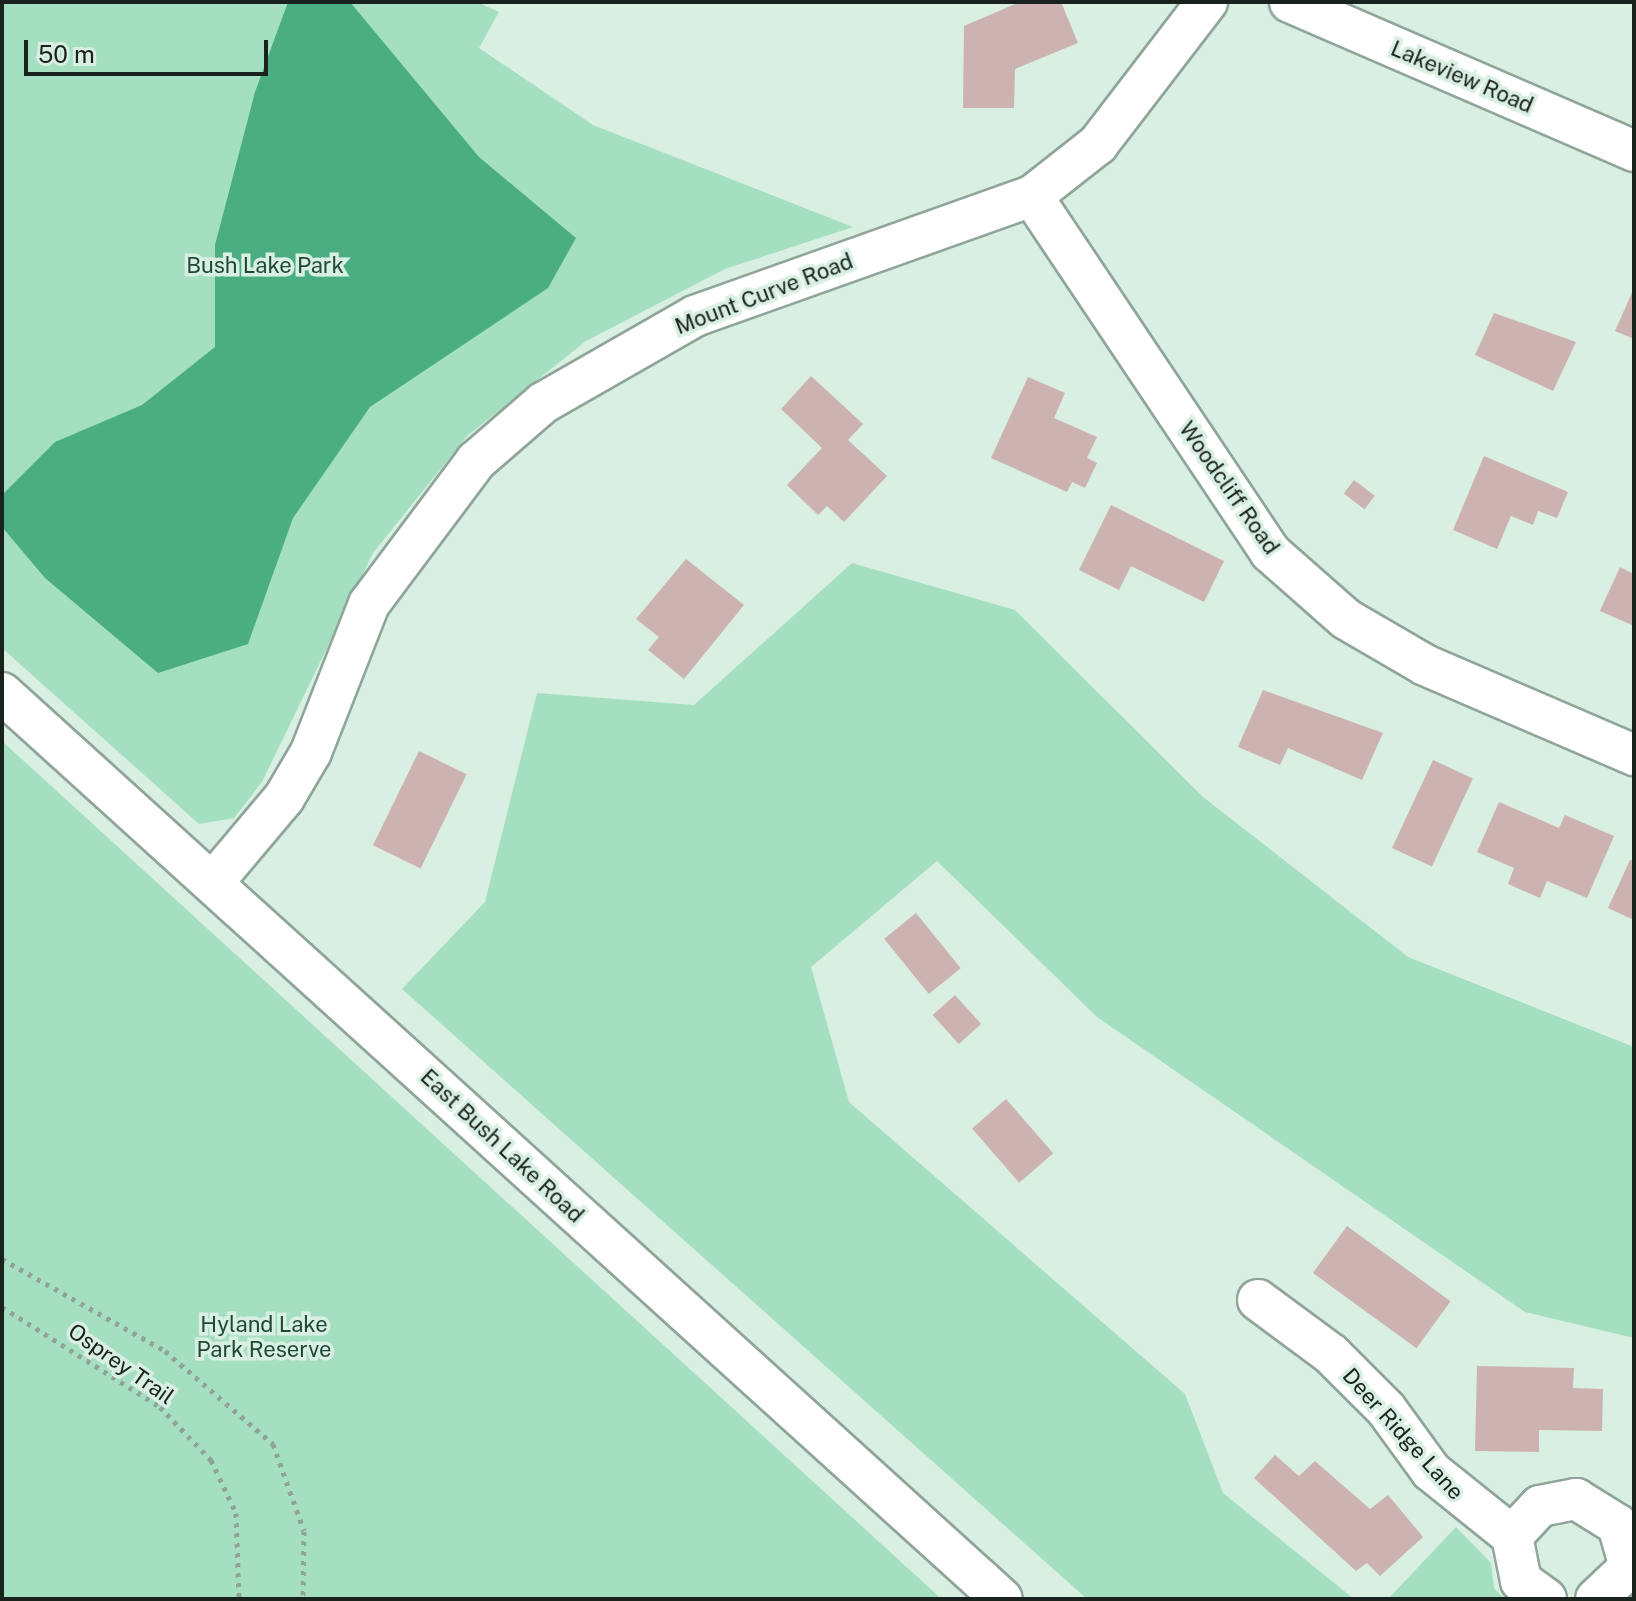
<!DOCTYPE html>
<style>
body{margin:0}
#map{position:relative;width:1636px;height:1601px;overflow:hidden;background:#d8efe2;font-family:"Public Sans",sans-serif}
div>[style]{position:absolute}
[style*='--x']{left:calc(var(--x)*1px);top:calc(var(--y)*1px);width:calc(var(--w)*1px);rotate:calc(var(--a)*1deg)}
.green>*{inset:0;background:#a5dfc2}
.water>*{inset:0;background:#4bae83}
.building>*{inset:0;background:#ccb3b1;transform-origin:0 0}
.path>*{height:5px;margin-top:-2.5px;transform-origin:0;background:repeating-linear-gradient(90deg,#91a399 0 4px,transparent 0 10px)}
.roads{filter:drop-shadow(2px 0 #90a59a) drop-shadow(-2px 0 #90a59a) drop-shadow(0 2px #90a59a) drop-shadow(0 -2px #90a59a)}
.minor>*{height:40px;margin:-20px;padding:0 20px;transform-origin:20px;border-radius:20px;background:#fff}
span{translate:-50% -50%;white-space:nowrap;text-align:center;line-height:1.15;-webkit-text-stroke:7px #d8efe2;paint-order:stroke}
.street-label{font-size:22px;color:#19221d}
.park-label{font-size:22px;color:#1f4936}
.frame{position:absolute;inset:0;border:4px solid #19221d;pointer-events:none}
.scale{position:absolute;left:24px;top:40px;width:244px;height:36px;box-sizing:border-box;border:4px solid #19221d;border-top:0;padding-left:10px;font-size:24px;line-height:28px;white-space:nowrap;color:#19221d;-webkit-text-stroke:6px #d8efe2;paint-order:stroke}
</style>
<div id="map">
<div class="green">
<div style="clip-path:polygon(2px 2px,477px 2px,499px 12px,479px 48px,593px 125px,853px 227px,725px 269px,586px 341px,467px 436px,373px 553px,262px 782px,234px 818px,199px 824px,2px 648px)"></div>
<div style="clip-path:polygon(852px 563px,1015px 610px,1203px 797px,1408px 957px,1634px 1047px,1634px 1338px,1525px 1312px,1097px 1017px,937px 861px,811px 967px,849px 1102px,1185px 1394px,1223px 1493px,1354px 1599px,1087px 1599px,402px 989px,485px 902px,537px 693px,694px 705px)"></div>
<div style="clip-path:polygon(2px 741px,935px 1593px,941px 1599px,2px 1599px)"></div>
<div style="clip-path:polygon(1456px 1527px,1491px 1563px,1494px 1588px,1505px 1599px,1388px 1599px)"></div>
</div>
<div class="water">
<div style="clip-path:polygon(288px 2px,350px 2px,479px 157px,576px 238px,548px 288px,370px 407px,293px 518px,248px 644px,158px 673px,45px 578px,2px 527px,2px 495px,55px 442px,142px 405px,215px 347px,215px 245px,255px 92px)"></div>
</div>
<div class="building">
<div style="clip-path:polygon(1020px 2px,1061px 2px,1078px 43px,1015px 69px,1014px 108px,963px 108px,964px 26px)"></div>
<div style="clip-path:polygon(1634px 288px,1634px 339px,1615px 331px)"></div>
<div style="clip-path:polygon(1494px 313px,1576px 342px,1553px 391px,1475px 355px)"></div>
<div style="clip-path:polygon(811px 376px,863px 424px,848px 440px,887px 476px,844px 522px,827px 506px,818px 515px,787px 485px,822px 448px,781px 409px)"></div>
<div style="clip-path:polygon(1028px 377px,1065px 393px,1054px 418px,1097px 437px,1087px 458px,1097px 463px,1085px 488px,1072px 482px,1067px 492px,991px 458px)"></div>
<div style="clip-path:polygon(1484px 456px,1568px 492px,1557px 518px,1538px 511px,1533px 525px,1511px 516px,1497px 549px,1453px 530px)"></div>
<div style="left:1354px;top:480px;width:26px;height:17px;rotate:37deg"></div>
<div style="clip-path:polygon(1111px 505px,1224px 561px,1204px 602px,1131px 566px,1119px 590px,1079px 570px)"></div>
<div style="clip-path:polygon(686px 559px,744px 605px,684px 679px,648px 650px,659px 637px,636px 619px)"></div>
<div style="clip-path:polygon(1620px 567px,1634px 574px,1634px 626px,1600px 611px)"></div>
<div style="clip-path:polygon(1263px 690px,1383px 733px,1362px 780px,1288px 748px,1280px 765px,1238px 747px)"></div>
<div style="left:419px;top:751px;width:53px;height:105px;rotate:26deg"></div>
<div style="left:1433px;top:760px;width:44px;height:97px;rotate:25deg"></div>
<div style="clip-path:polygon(1499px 802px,1559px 828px,1565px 815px,1614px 836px,1587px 898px,1547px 881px,1540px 898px,1508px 884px,1514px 868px,1477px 852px)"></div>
<div style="clip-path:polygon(1630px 860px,1634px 861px,1634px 920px,1608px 908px)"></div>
<div style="left:916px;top:913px;width:71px;height:41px;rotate:51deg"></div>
<div style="left:955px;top:995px;width:39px;height:30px;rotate:48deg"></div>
<div style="left:1006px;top:1099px;width:72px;height:45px;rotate:49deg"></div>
<div style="left:1347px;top:1226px;width:128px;height:58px;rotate:36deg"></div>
<div style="clip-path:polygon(1477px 1366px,1574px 1368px,1573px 1388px,1603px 1389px,1602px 1431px,1539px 1430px,1539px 1452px,1475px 1451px)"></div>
<div style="clip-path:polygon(1275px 1455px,1299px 1476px,1315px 1461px,1370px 1509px,1388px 1495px,1423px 1537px,1380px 1576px,1367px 1563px,1356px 1571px,1254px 1478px)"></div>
</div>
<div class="path">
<div style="--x:2;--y:1259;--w:187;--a:29.4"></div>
<div style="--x:165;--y:1351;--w:143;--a:40.7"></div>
<div style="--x:273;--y:1444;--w:92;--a:70.4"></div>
<div style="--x:304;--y:1531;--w:68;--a:90.8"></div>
<div style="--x:2;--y:1307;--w:187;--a:32.3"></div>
<div style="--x:160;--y:1407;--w:74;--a:46.1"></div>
<div style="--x:211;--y:1460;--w:59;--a:64.7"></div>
<div style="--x:236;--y:1513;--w:86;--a:88"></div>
</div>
<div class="roads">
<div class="minor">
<div style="--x:1290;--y:2;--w:375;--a:23.4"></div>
<div style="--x:1032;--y:196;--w:428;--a:56.2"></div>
<div style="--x:1270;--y:552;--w:101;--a:41.4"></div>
<div style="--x:1346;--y:619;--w:91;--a:30.2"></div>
<div style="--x:1425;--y:665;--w:228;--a:23.3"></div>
<div style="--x:2;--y:693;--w:1349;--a:42.18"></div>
<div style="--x:214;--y:881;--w:109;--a:-49.9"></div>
<div style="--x:284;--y:798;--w:53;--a:-59.6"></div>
<div style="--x:311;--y:752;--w:159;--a:-68.6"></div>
<div style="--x:369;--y:604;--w:179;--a:-53.2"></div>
<div style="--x:476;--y:461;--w:89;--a:-40.9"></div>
<div style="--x:543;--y:403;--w:175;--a:-29.8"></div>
<div style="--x:695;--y:316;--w:358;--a:-19.6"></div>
<div style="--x:1032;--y:196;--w:84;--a:-38.2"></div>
<div style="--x:1098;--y:144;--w:179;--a:-52.5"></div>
<div style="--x:1258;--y:1300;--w:91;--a:36.5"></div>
<div style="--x:1331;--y:1354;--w:78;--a:45"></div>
<div style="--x:1386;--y:1409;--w:77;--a:54"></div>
<div style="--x:1431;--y:1471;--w:104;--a:38.7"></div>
<div style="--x:1546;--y:1599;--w:31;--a:-144"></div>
<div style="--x:1521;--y:1581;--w:46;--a:-101.3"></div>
<div style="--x:1512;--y:1536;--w:41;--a:-47"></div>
<div style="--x:1540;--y:1506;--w:37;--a:-11"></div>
<div style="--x:1576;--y:1499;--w:49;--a:31.8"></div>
<div style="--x:1618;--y:1525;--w:44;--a:74.1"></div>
<div style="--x:1596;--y:1599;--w:47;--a:-43.3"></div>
</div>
</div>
<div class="street-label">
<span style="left:1462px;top:77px;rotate:23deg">Lakeview Road</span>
<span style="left:764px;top:294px;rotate:-21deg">Mount Curve Road</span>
<span style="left:1229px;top:488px;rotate:55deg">Woodcliff Road</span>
<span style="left:502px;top:1146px;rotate:43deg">East Bush Lake Road</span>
<span style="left:121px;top:1364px;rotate:35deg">Osprey Trail</span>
<span style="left:1403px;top:1434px;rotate:48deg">Deer Ridge Lane</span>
</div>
<div class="park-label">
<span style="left:265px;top:266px">Bush Lake Park</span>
<span style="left:264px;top:1337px">Hyland Lake<br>Park Reserve</span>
</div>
<div class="frame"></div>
<div class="scale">50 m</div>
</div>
